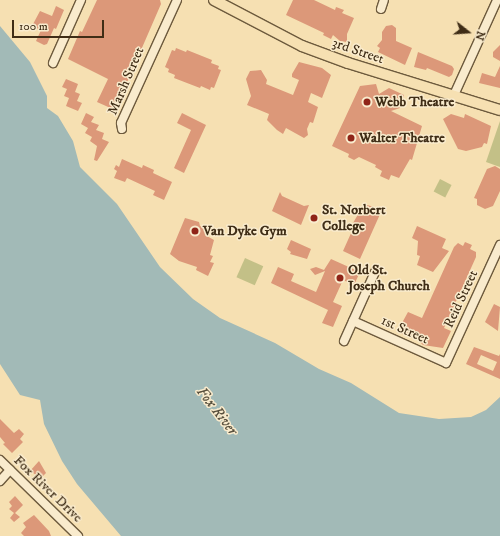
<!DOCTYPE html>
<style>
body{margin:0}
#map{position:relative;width:500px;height:536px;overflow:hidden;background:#f6e0b2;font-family:"IM FELL DW Pica",serif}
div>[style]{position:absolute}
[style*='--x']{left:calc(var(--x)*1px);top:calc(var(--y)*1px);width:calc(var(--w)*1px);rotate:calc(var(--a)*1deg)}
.green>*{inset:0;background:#c3c087;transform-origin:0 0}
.water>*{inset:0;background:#a2bab7}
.building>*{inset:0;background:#dc9879}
.roads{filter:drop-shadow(1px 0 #6d5a3d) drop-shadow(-1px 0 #6d5a3d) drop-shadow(0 1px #6d5a3d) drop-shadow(0 -1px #6d5a3d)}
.minor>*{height:8px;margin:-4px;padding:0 4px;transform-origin:4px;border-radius:4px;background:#f9ebcd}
.major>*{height:10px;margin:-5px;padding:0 5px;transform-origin:5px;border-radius:5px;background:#f6e0b2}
.dots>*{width:11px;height:11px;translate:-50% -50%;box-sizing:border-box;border:2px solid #f9ebcd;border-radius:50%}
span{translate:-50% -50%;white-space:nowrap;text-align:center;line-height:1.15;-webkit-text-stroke:3px #f9ebcd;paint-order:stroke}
.street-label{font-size:14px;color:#3f2d16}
.poi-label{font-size:14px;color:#3f2d16;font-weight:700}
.left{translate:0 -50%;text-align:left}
.water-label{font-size:15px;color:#58503e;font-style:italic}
.north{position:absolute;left:448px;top:12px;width:40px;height:40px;-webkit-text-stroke:3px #f9ebcd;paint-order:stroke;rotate:107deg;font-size:11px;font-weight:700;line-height:16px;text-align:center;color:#3f2d16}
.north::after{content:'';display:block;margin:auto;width:14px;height:18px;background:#3f2d16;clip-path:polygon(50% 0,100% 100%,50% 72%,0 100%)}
.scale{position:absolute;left:12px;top:20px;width:92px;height:18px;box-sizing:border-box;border:2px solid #3f2d16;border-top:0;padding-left:5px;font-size:12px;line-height:14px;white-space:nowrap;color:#3f2d16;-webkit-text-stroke:3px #f9ebcd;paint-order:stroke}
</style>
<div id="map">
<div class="green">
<div style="clip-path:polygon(500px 121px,500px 167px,486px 162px)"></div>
<div style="left:440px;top:179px;width:13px;height:14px;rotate:27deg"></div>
<div style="left:245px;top:258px;width:20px;height:21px;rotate:24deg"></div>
</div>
<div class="water">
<div style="clip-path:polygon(0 26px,30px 62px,47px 96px,47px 108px,58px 116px,73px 141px,80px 167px,117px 204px,160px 267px,193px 299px,220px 318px,275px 343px,319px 369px,351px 383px,399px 413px,439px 419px,471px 417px,486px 410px,500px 397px,500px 536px,121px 536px,77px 484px,62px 461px,44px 424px,40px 400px,20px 395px,0 364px)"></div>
</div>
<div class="building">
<div style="clip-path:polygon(97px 0,160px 0,161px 4px,115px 110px,97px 102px,108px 79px,68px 59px,80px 31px,82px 32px)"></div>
<div style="clip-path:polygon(293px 0,314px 0,335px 10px,336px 7px,344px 10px,342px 13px,354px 18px,347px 34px,347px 42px,340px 41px,333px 35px,331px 39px,323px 35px,324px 33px,286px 15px)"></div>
<div style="clip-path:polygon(56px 6px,64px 10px,56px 29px,54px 28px,47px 44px,44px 45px,36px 41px,41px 30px,32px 26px,40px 11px,52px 16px)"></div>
<div style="clip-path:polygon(392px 25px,396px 28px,396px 41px,412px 48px,405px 65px,378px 52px,380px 48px,377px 46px,382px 40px,382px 32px,386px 26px)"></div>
<div style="clip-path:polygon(500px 45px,500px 61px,493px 57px,493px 52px)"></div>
<div style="clip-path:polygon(176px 48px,186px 52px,187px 50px,212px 60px,211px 63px,219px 66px,218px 69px,221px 70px,214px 88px,211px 87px,210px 90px,201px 86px,200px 88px,174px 78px,175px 75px,168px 72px,169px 69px,165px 67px,172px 50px,175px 51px)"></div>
<div style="clip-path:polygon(418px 52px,452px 66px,454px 69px,452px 75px,449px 77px,427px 68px,426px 70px,414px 67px)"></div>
<div style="clip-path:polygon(299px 62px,322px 68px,331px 75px,322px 98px,311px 93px,308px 102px,318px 107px,313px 123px,310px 122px,307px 129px,308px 135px,304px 138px,286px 128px,283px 134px,277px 130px,267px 120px,269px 114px,247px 105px,251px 96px,246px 79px,250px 71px,261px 70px,267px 80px,266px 84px,293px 95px,299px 80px,292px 77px,292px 74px)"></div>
<div style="clip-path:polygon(500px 66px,500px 88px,479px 83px,482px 73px,495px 77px)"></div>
<div style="clip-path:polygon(66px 79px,78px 84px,75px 92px,80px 94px,77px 101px,82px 103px,78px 111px,66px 106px,69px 98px,64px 96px,67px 89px,62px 87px)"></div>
<div style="clip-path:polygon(376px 84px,379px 94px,389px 88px,404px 95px,400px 108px,391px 111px,422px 126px,412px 160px,410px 159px,399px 178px,391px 175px,389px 180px,380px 176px,382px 171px,375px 167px,376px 165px,359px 157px,354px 160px,348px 157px,349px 154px,332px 146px,360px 86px)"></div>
<div style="clip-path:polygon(86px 113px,94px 117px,91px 122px,99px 125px,96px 130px,104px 133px,102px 139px,109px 142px,97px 161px,94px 160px,97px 146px,90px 141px,92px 137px,85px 133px,88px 128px,81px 124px)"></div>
<div style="clip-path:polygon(182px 113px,206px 125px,184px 173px,174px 168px,191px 130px,177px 123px)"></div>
<div style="clip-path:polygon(451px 114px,464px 118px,465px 114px,491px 126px,487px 144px,484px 143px,482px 147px,466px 151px,458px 149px,443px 119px)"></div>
<div style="clip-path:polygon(122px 159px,142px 168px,143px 165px,154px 170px,153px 173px,172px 182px,164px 200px,153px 195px,155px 191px,127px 178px,125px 182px,114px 178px,117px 171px,114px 169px,116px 165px,119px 167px)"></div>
<div style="clip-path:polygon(495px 166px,500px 169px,500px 191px,493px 206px,485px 209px,477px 205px,477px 199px,474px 198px,487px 169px)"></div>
<div style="clip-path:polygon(280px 192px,282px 196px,304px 206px,309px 205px,301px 225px,272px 211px)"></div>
<div style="clip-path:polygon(364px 204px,377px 208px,376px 210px,381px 212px,360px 259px,343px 251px,352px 231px,349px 230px)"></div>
<div style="clip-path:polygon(185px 218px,199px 222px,200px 226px,207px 230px,205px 235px,214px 240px,210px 255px,213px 256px,210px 262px,214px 263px,208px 276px,196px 270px,197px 267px,179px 261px,170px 254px)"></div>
<div style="clip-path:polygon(417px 226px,446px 239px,442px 248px,449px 251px,433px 272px,417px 265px,420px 256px,417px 255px,418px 241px,412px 238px)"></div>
<div style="clip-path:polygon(291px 240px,311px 249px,307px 259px,290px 254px,291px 252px,287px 249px)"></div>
<div style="clip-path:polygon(465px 242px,472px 245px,470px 249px,476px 252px,476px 257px,444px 328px,451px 331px,443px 348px,423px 345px,418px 340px,397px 332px,408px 312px,422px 318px,454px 247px,458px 243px,463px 246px)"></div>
<div style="clip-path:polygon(331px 259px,360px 272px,354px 285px,343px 280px,333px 302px,342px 306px,333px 327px,322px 323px,328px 310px,271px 283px,278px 267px,294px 274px,291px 281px,316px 292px,325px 271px,315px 275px,310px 269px,316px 267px,324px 270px)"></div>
<div style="clip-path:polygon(494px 304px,500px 307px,498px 331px,485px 322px)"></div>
<div style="clip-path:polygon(evenodd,474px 347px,499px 356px,500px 354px,500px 379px,466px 364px,474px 347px,481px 355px,497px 362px,493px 371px,477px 364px,481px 355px)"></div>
<div style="clip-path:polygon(0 419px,14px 433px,19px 429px,24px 434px,20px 439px,23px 442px,12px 453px,3px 444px,5px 443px,0 437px)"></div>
<div style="clip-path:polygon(39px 461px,46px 473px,41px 478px,30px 471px)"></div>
<div style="clip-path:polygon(15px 496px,23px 505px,15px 513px,20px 517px,14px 522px,10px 518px,14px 513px,9px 509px,12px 506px,9px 502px)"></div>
<div style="clip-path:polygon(34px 515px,49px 531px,51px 536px,24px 536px,21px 533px,26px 527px,23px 523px)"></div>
</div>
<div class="roads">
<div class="minor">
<div style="--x:381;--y:9;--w:9;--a:-72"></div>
<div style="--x:53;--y:63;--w:69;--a:-66"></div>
<div style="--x:454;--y:95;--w:104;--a:-65.6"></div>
<div style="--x:122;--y:129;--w:6;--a:-99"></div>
<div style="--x:121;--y:123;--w:135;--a:-65.5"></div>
<div style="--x:353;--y:321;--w:102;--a:24.3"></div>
<div style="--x:446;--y:363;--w:130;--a:-65.4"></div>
<div style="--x:344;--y:341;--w:76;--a:-65.8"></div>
<div style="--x:0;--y:460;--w:109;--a:44.3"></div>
<div style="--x:0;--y:481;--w:15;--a:-48"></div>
</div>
<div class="major">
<div style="--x:214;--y:0;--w:99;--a:27.6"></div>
<div style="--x:302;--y:46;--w:49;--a:20.3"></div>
<div style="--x:348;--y:63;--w:159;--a:17.2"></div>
</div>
</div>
<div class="dots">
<div style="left:367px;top:102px;background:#8f2418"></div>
<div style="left:351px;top:138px;background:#8f2418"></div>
<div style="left:314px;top:218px;background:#8f2418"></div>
<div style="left:195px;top:231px;background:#8f2418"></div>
<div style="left:340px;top:278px;background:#8f2418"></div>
</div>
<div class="street-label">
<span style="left:358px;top:51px;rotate:19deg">3rd Street</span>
<span style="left:126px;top:81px;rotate:-67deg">Marsh Street</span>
<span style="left:461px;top:299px;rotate:-65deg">Reid Street</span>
<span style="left:405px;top:330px;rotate:24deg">1st Street</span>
<span style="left:48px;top:489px;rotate:44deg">Fox River Drive</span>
</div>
<div class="poi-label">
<span class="left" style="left:375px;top:102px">Webb Theatre</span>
<span class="left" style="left:359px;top:138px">Walter Theatre</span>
<span class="left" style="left:322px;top:218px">St. Norbert<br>College</span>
<span class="left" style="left:203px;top:231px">Van Dyke Gym</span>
<span class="left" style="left:348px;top:278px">Old St.<br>Joseph Church</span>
</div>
<div class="water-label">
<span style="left:217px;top:411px;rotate:52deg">Fox River</span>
</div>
<div class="north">N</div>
<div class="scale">100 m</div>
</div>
